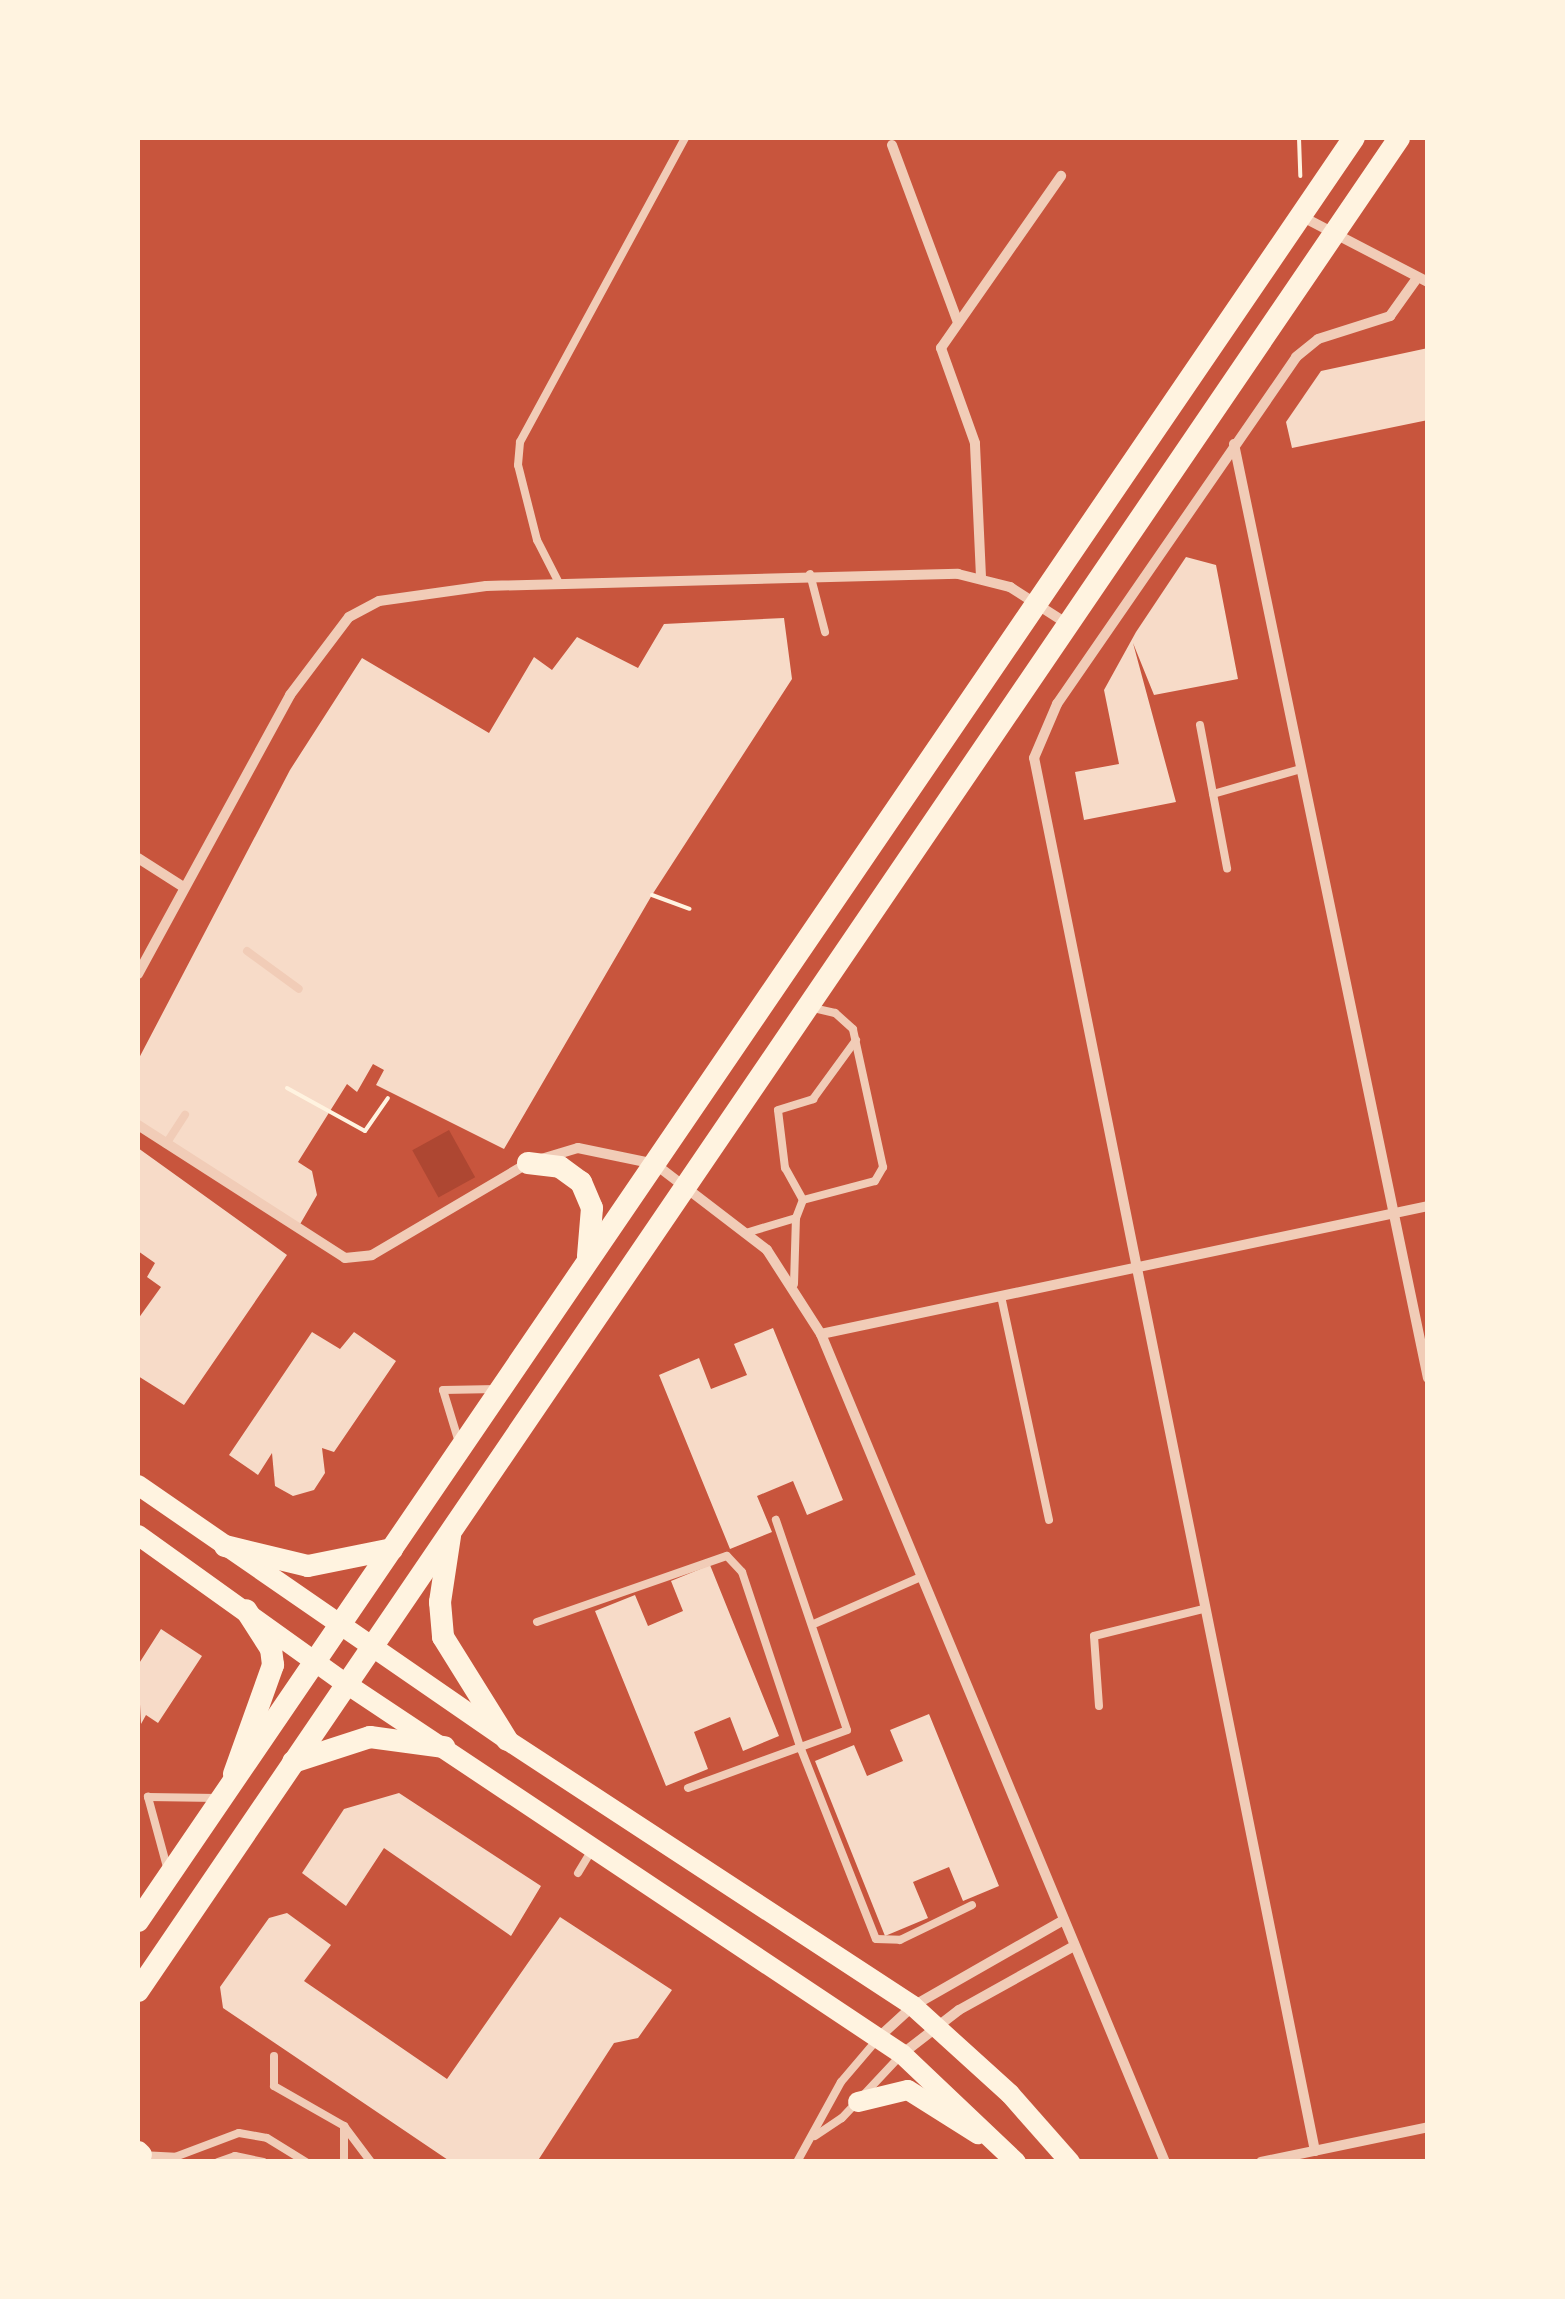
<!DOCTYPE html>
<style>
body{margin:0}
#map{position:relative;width:1565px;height:2299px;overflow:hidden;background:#c8553d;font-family:"Source Sans 3",sans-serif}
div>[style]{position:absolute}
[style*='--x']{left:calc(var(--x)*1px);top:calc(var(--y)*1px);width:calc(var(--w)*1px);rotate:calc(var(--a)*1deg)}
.green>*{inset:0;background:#ae4732;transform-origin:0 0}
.building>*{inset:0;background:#f7dbc8}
.path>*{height:4px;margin:-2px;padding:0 2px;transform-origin:2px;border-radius:2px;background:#fff3e0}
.service>*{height:8px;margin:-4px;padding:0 4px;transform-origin:4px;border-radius:4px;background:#f1ccb7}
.minor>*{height:10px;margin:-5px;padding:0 5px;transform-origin:5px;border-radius:5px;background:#f1ccb7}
.secondary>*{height:20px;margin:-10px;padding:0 10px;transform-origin:10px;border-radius:10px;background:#fff3e0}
.primary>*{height:22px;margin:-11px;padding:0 11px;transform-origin:11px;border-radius:11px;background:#fff3e0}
span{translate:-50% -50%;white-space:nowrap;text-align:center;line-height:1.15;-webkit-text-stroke:8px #fff3e0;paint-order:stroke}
.frame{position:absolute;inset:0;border:140px solid #fff3e0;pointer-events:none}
</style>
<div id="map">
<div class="green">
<div style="left:449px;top:1130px;width:54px;height:42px;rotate:61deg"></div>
</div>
<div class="building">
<div style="clip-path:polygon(1428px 348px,1428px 420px,1292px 448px,1286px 422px,1321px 371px)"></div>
<div style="clip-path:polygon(1186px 557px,1216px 565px,1238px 679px,1154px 695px,1133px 643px,1176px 802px,1084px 820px,1075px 772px,1119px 764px,1104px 690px,1136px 632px)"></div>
<div style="clip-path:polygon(784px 618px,792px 679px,652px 895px,504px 1149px,376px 1085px,384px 1070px,373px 1064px,357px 1092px,347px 1084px,298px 1162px,312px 1171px,317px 1195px,299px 1226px,138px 1123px,138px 1060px,290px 770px,362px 658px,489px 733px,534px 657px,552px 670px,577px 637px,638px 668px,664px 624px)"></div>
<div style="clip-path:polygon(138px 1148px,287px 1255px,184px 1405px,138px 1376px,138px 1319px,161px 1287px,147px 1277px,155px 1263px,138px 1251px)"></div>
<div style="clip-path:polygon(773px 1328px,843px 1500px,807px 1515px,793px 1481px,757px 1496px,772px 1532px,730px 1549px,659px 1375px,699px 1358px,711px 1389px,747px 1375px,734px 1344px)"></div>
<div style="clip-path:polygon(312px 1332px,340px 1349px,354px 1332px,396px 1361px,334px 1452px,322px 1448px,325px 1473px,314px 1490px,293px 1496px,275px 1486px,272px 1453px,258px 1475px,229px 1455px)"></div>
<div style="clip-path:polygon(710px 1565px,779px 1736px,743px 1751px,730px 1717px,694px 1732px,708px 1769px,666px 1786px,595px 1611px,635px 1595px,648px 1626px,683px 1611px,671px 1581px)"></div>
<div style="clip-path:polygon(161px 1629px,202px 1656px,158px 1723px,146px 1715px,141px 1724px,138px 1665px)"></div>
<div style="clip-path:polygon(929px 1714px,999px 1886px,963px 1901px,949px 1867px,913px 1882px,928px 1918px,885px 1936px,815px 1761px,854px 1745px,867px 1776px,903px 1761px,890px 1730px)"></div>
<div style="clip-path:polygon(399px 1793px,541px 1886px,511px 1936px,384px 1848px,346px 1906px,302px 1873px,344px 1809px)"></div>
<div style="clip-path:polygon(287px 1913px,331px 1945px,304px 1981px,447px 2079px,560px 1917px,672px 1990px,638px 2038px,614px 2043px,537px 2162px,451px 2162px,223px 2008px,220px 1987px,269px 1918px)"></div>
</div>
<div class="path">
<div style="--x:1299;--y:138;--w:38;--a:88"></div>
<div style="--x:652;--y:895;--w:40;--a:20.2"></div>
<div style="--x:287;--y:1088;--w:89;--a:28.9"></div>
<div style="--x:365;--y:1131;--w:40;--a:-55.1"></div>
</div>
<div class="service">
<div style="--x:810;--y:574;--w:60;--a:75.5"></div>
<div style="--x:559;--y:583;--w:48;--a:-117.1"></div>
<div style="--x:537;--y:540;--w:77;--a:-104.2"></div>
<div style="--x:518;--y:465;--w:23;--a:-85"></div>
<div style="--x:520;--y:442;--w:346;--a:-61.5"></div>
<div style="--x:1200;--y:725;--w:146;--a:79.3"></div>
<div style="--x:1213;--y:794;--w:91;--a:-15.9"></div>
<div style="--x:247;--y:951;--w:64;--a:36.2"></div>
<div style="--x:166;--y:1144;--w:35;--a:-57"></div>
<div style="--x:803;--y:1200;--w:74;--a:-14.8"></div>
<div style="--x:875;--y:1181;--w:16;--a:-60"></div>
<div style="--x:883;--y:1167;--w:141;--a:-102.3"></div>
<div style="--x:853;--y:1029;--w:24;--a:-138"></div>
<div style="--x:835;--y:1013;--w:23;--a:-167"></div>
<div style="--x:803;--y:1200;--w:37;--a:-119"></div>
<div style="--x:785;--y:1168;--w:58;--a:-96.9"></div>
<div style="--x:778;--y:1110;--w:37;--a:-17"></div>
<div style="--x:813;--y:1099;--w:73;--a:-53.9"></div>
<div style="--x:749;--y:1232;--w:49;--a:-16.6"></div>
<div style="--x:794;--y:1284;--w:66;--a:-88.3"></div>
<div style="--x:796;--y:1218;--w:19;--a:-69"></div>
<div style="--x:1001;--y:1296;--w:229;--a:77.9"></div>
<div style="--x:458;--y:1439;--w:51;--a:-107"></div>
<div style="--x:443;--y:1390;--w:54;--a:-1.1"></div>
<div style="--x:537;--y:1622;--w:201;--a:-19.2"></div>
<div style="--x:727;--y:1556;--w:22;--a:47"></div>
<div style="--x:742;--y:1572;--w:187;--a:71.6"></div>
<div style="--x:801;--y:1749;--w:204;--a:68.5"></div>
<div style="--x:876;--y:1939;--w:24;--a:2"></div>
<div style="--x:900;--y:1940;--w:80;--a:-25.9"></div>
<div style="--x:816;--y:1623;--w:115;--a:-23.7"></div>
<div style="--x:1099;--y:1706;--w:70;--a:-94.1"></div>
<div style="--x:1094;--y:1636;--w:112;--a:-13.9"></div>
<div style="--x:688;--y:1788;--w:169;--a:-20"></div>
<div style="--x:847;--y:1730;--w:222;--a:-108.7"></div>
<div style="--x:167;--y:1867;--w:73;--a:-105.2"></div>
<div style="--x:148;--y:1797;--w:69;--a:0.8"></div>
<div style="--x:578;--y:1873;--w:26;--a:-59"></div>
<div style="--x:274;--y:2056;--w:30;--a:90"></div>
<div style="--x:274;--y:2086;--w:81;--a:29.7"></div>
<div style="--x:344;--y:2126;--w:45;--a:53.1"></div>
<div style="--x:344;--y:2126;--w:36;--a:90"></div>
<div style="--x:815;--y:2136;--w:32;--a:-34"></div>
<div style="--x:842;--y:2118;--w:88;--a:-46.8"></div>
<div style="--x:141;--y:2155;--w:34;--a:3"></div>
<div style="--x:175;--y:2157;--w:68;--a:-20.6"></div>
<div style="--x:239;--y:2133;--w:28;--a:10"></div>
<div style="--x:267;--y:2138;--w:46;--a:31.6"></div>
<div style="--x:218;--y:2162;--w:18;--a:-19"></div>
<div style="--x:235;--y:2156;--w:29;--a:12"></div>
<div style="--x:797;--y:2162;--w:91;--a:-61.2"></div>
<div style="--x:841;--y:2082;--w:54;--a:-49.5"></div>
</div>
<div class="minor">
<div style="--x:892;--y:145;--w:189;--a:69.6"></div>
<div style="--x:1301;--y:216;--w:143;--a:27.5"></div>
<div style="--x:1234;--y:444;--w:954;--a:78.27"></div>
<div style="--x:981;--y:577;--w:134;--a:-92.6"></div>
<div style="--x:975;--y:443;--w:101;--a:-109.7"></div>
<div style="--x:941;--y:348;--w:210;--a:-55.1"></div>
<div style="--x:138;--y:858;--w:52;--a:32.5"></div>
<div style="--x:138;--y:974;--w:318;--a:-61.4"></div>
<div style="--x:290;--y:695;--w:98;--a:-52.9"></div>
<div style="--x:349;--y:617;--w:34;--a:-28"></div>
<div style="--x:379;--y:601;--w:108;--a:-8"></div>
<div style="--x:486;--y:586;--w:472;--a:-1.5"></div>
<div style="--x:958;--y:574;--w:54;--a:14"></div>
<div style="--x:1010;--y:587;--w:67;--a:32.7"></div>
<div style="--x:138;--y:1125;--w:246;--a:32.7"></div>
<div style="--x:345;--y:1258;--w:27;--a:-6"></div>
<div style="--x:372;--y:1255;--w:181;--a:-30.5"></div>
<div style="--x:528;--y:1163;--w:52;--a:-16.7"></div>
<div style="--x:578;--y:1148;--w:79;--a:11.7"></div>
<div style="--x:655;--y:1164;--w:141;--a:37.5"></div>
<div style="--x:767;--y:1250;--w:100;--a:57.3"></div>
<div style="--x:821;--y:1334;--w:897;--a:67.44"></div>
<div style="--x:821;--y:1334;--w:620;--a:-11.91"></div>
<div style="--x:878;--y:2038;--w:47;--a:-42.4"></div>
<div style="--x:913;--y:2006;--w:172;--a:-29.7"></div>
<div style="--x:902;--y:2054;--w:72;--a:-37.7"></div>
<div style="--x:959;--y:2010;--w:132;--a:-29.1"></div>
<div style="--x:1315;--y:2151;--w:1421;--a:-101.4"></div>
<div style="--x:1034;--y:758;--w:59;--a:-66.9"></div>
<div style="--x:1057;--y:704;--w:421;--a:-55.4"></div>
<div style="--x:1296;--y:357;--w:28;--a:-39"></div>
<div style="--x:1318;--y:339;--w:76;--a:-17.7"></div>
<div style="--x:1390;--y:316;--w:43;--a:-54.5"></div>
<div style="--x:1261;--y:2162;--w:171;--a:-11.8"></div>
</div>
<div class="secondary">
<div style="--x:138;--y:1485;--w:449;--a:34.6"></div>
<div style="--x:507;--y:1740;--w:485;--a:33.2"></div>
<div style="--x:913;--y:2006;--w:131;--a:42.2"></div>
<div style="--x:1010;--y:2094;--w:91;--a:48.6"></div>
<div style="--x:138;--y:1535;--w:254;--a:35.6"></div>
<div style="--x:345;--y:1683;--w:669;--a:33.67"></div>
<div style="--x:902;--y:2054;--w:157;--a:43.5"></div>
<div style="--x:858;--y:2102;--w:51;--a:-13.5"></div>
<div style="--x:908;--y:2090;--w:83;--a:32.2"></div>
</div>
<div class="primary">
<div style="--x:528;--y:1163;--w:32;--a:7"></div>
<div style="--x:560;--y:1167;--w:26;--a:36"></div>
<div style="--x:581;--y:1182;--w:28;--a:67"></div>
<div style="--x:592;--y:1208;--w:48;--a:94.8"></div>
<div style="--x:450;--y:1536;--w:67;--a:98.6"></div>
<div style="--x:440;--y:1602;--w:35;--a:85"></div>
<div style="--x:443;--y:1637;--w:121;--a:58.1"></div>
<div style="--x:225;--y:1546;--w:85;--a:13.5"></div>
<div style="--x:308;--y:1566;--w:86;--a:-11.4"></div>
<div style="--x:293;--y:1762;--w:81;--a:-18"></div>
<div style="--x:370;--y:1737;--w:75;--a:7.7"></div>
<div style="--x:234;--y:1774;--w:116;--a:-70.3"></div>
<div style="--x:273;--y:1665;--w:16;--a:-97"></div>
<div style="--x:271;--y:1649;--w:46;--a:-122.7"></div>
<div style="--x:138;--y:1921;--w:2158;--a:-55.71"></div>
<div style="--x:138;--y:1991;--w:2241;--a:-55.76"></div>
<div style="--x:138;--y:2152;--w:4;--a:45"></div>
</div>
<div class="frame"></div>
</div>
